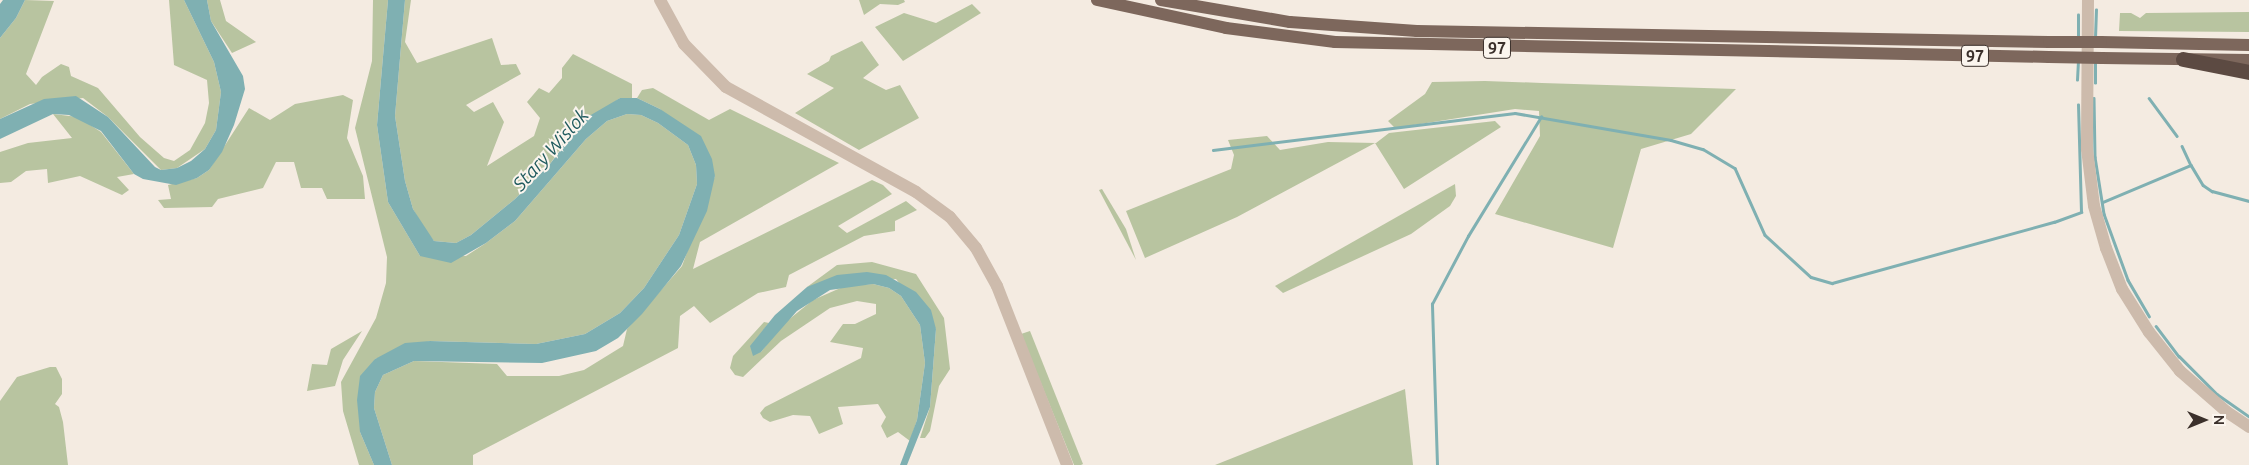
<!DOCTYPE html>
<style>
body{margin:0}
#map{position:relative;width:2249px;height:465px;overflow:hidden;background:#f4ebe1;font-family:Ubuntu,sans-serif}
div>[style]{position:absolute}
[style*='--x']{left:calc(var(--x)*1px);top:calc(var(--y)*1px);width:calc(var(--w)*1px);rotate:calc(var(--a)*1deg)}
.green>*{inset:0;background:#b8c4a0}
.water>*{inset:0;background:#7fb0b2}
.stream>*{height:2.5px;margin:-1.25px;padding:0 1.25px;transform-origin:1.25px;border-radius:1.25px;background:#7fb0b2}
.minor>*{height:12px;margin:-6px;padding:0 6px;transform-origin:6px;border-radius:6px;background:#cdbbac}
.major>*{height:12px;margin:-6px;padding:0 6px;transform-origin:6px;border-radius:6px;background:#7d675c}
.highway>*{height:15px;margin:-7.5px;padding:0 7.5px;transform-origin:7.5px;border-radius:7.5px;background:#5c4a42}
.major-bridge>*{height:12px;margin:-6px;padding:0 6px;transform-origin:6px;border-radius:6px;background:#7d675c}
span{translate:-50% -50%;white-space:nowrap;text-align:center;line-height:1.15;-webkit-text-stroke:4px #fbf5ee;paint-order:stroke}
.shield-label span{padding:1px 4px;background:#fbf5ee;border:1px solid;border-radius:4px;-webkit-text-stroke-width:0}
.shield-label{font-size:16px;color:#3b302b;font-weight:700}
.water-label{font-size:19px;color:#1f5a5e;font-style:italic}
.north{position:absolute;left:2179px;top:395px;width:50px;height:50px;-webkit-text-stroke:4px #fbf5ee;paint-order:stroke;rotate:90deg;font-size:14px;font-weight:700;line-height:20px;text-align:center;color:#3b302b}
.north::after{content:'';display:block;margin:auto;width:18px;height:22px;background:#3b302b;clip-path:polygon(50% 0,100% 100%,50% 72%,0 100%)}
</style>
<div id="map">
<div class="green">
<div style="clip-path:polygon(25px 0,54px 1px,26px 74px,36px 85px,42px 77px,61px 64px,69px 67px,71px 76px,98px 88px,140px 137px,164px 158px,174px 161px,190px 150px,205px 123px,209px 103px,207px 80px,174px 65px,169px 0,184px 0,214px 62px,221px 92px,216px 130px,205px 149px,177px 168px,161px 170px,108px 117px,83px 98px,30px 104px,0 119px,0 38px,16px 18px)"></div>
<div style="clip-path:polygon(207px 0,220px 0,226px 21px,256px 42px,232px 53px,211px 21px)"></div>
<div style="clip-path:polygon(373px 0,388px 0,377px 125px,388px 202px,420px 256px,466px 256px,486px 243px,515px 221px,586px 139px,607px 121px,627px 114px,641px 115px,658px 123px,688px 145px,696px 165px,697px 184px,679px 235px,644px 288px,620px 313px,585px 334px,536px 344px,430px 341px,375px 359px,360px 432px,374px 465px,359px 465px,343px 411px,341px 382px,376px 318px,386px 283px,387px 257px,355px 128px,372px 61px)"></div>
<div style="clip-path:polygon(405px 0,411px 0,405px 42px,417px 63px,492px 38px,501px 65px,516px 64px,521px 74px,466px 105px,474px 112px,493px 102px,504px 122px,487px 166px,534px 136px,540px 118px,527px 102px,539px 88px,549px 93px,562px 78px,562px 68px,573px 54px,632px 84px,632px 98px,620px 98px,572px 132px,550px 164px,515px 199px,471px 235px,456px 243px,434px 241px,424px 229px,413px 209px,405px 181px,395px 116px)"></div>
<div style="clip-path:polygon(859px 0,904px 0,905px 2px,898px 5px,880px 4px,864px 15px)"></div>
<div style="clip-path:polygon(972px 4px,981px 13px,903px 61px,875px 27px,904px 13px,936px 23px)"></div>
<div style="clip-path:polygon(2249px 12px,2249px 32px,2119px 31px,2120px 13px,2131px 13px,2140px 18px,2146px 13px)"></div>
<div style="clip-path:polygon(862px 41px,879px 65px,863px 78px,886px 90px,900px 85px,919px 118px,859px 150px,795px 113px,834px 88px,807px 74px,829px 61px,831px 56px)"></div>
<div style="clip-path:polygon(1485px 81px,1542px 83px,1736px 89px,1691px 134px,1641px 149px,1613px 248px,1495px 214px,1540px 136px,1539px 111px,1515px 109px,1395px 128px,1388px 121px,1425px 94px,1432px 82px)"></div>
<div style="clip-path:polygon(653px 88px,709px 120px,730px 109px,839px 163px,700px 242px,693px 269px,872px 180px,883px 185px,892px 194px,838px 226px,847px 233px,906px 201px,917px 210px,895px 221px,895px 231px,864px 236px,789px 275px,786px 287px,758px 293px,710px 323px,694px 306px,680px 316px,678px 348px,473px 455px,473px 465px,392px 465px,374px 408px,375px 392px,383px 375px,414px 361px,497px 364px,507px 376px,559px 376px,584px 370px,623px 346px,627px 329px,682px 266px,715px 176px,660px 109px,637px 98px,642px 90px)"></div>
<div style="clip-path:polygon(343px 95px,353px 100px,347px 138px,363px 176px,365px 199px,327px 199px,322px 188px,301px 188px,294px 162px,276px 162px,263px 188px,218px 199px,212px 207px,164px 208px,158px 200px,171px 199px,168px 185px,197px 178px,209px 170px,249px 108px,270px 120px,295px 104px)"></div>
<div style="clip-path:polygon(53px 114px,78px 117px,101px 132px,134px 174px,117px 177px,129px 190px,122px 195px,80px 176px,48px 183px,47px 169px,26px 171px,11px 182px,0 183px,0 152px,28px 143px,72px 138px)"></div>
<div style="clip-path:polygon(1495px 121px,1501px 127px,1404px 189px,1375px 143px,1237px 217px,1145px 258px,1126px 211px,1231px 169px,1234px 155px,1228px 140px,1267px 136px,1280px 150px,1328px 142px,1376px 143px,1389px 133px)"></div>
<div style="clip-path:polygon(1455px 184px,1456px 196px,1450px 206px,1411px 234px,1283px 293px,1275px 286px)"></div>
<div style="clip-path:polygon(1102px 189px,1126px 229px,1136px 260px,1099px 190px)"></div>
<div style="clip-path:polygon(872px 262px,916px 274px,944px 318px,950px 369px,939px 386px,930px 431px,925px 438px,920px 438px,930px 407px,936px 329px,896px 279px,807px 287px,837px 265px)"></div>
<div style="clip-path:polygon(873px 284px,889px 288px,901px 296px,920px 325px,925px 363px,917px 420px,910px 441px,898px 432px,887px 438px,881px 426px,886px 417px,878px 404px,838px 407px,843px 424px,819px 434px,810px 416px,793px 415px,770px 422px,763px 418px,760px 413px,765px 407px,861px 358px,863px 348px,830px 342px,843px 324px,855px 324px,876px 314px,876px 304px,857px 301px,830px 308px,781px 341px,743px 377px,735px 375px,730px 368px,733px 356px,764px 322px,769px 323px,764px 329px,761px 352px,782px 325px,813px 300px,845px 286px)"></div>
<div style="clip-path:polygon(362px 331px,343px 360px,335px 386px,307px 391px,312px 364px,327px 365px,331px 349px)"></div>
<div style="clip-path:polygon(1030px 331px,1083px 464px,1081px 465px,1074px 465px,1021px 334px)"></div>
<div style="clip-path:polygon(50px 367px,56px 367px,62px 379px,62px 394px,55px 404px,59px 407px,63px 422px,68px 465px,0 465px,0 401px,17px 377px)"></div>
<div style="clip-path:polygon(1405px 389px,1413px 465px,1215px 465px)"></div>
</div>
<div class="water">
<div style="clip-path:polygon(3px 0,25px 0,16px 18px,0 38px,0 4px)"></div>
<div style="clip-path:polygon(184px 0,207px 0,211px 21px,243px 76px,245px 89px,234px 125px,222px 152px,209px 170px,197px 178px,176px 185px,143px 179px,134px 174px,101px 131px,69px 115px,53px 114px,0 139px,0 119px,44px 99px,76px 96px,108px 117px,155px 167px,161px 170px,177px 168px,191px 161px,205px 149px,216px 130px,221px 92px,214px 62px)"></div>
<div style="clip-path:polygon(388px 0,405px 0,395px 116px,405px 181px,413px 209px,434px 241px,456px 243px,471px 235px,515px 199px,550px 164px,584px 119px,620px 98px,637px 98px,660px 109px,701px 136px,712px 159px,715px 176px,707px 211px,681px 266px,642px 314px,618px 338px,596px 351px,542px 363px,414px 361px,383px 375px,375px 392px,374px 408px,392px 465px,374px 465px,360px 432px,357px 400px,360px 376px,375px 359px,405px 343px,430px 341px,536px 344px,585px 334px,620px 313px,644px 288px,679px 235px,697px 184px,696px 165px,688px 145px,658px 123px,641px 115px,627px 114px,607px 121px,586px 139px,515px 221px,486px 243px,451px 263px,420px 256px,388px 202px,377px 125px)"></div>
<div style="clip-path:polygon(867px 272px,886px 275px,916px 292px,931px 310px,936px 329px,930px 407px,907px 465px,900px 465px,917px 420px,925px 363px,920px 325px,901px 296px,889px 288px,873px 284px,830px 290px,797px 311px,761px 352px,753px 356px,750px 346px,775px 315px,807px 287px,837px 275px)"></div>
</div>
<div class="stream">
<div style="--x:2078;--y:38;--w:23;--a:-90"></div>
<div style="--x:2095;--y:38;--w:28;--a:-88"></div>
<div style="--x:2077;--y:80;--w:19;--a:-87"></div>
<div style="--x:2095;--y:83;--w:22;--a:-90"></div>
<div style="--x:2094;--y:98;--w:59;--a:89"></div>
<div style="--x:2095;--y:157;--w:58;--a:81"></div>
<div style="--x:2104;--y:214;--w:70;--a:70"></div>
<div style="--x:2128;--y:280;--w:42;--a:59.7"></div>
<div style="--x:2149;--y:98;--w:47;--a:53.6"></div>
<div style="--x:2182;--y:146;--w:21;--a:65"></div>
<div style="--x:1213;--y:150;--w:304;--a:-7"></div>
<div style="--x:1515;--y:113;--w:158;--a:9.8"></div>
<div style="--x:1671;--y:140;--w:33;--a:16"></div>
<div style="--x:1703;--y:149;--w:37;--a:31"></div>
<div style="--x:1735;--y:168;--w:73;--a:65.9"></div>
<div style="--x:1765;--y:235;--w:62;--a:42.4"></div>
<div style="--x:1811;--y:277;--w:22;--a:16"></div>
<div style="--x:1832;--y:283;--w:230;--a:-15.4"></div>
<div style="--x:2054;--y:222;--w:29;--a:-20"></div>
<div style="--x:2081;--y:212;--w:107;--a:-91.6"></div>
<div style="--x:2103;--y:202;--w:95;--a:-22.8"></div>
<div style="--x:2191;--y:165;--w:23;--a:59"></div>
<div style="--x:2203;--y:185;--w:11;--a:34"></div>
<div style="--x:2212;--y:191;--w:38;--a:15"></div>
<div style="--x:2156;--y:326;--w:38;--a:53"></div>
<div style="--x:2179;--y:356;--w:54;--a:45"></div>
<div style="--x:2217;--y:394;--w:39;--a:35"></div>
<div style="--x:1437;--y:465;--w:161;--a:-91.8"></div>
<div style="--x:1432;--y:304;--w:77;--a:-62.1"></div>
<div style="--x:1468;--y:236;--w:140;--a:-58.5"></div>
</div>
<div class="minor">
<div style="--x:660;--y:0;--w:50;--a:61.4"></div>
<div style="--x:684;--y:44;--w:60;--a:45.7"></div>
<div style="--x:726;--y:87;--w:217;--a:28.9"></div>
<div style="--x:916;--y:192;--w:42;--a:36.3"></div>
<div style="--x:950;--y:217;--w:40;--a:50"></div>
<div style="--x:976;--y:248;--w:43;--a:61.1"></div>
<div style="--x:997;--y:286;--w:192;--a:68.6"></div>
<div style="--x:2088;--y:0;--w:149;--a:90.4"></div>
<div style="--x:2087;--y:149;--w:57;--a:83"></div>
<div style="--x:2094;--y:206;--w:44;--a:74.1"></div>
<div style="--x:2106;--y:248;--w:44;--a:68.7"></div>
<div style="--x:2122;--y:289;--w:51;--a:57.9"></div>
<div style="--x:2149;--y:332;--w:50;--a:51.5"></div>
<div style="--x:2180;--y:371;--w:62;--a:41.1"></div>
<div style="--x:2227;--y:412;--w:27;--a:34"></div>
</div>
<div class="major">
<div style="--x:1097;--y:0;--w:132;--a:12.2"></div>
<div style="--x:1226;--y:28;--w:110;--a:7.3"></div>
<div style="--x:1335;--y:42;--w:714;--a:1.2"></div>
<div style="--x:1161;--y:0;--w:131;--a:9.7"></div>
<div style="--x:1290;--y:22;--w:127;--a:4.1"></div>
<div style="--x:1417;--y:31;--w:632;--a:1"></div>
<div style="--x:2101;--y:42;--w:148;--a:1.2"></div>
<div style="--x:2102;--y:58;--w:147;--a:0.8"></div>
</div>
<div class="highway">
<div style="--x:2183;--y:59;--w:67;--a:11.1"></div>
</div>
<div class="major-bridge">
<div style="--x:2049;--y:42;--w:52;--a:0"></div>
<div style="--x:2049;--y:57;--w:53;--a:1.1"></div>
</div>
<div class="shield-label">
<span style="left:1497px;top:48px">97</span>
<span style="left:1975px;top:56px">97</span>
</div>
<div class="water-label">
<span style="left:551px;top:150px;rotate:-48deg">Stary Wislok</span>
</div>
<div class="north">N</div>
</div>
